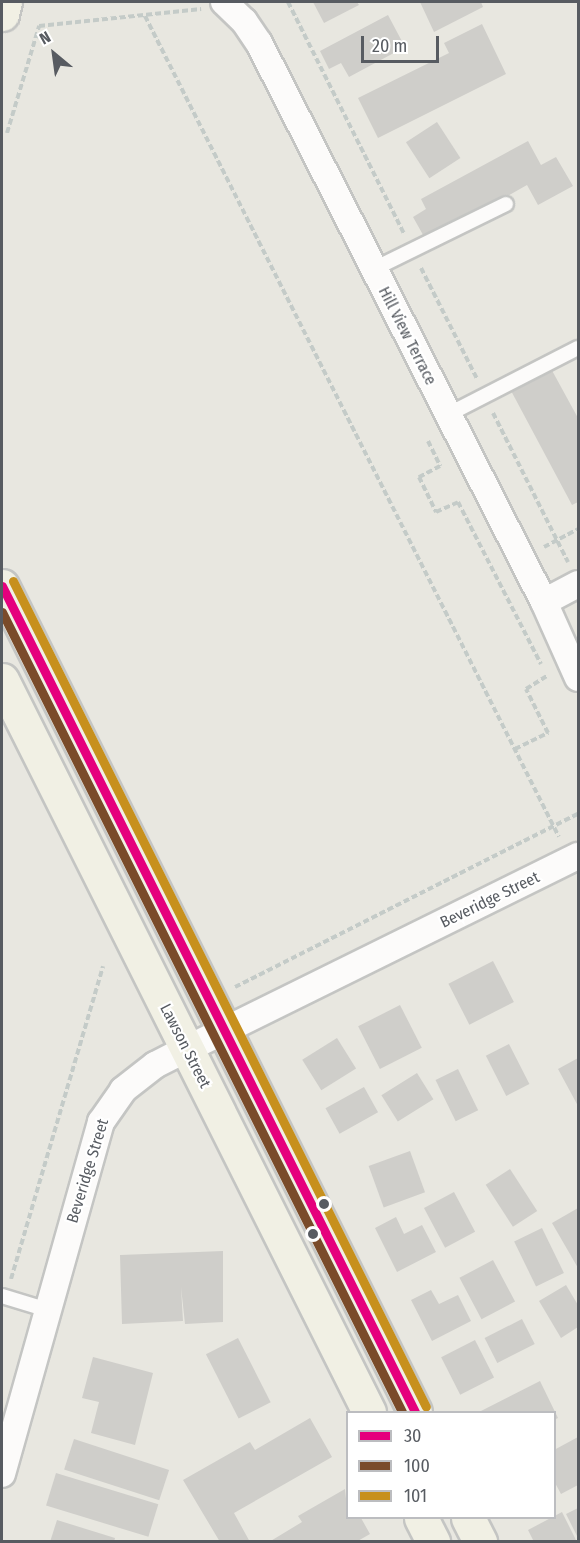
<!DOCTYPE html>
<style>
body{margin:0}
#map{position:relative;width:580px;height:1543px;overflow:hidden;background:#e8e7e0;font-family:"Fira Sans Condensed",sans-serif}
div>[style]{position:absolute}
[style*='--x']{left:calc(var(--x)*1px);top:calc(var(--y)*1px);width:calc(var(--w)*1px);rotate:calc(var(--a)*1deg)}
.building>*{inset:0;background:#cfceca;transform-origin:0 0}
.path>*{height:4px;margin-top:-2px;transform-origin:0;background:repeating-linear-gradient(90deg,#c4cbc8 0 6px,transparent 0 9px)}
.roads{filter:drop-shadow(2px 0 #c4c5c3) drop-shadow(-2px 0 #c4c5c3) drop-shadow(0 2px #c4c5c3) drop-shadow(0 -2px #c4c5c3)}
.service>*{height:14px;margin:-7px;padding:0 7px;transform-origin:7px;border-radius:7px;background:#fcfbfa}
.minor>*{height:26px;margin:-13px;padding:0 13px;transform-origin:13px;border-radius:13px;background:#fcfbfa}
.primary>*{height:33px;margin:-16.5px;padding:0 16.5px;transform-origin:16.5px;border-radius:16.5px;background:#f1f0e4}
.bus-1>*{height:9px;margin:-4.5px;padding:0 4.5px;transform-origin:4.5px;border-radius:4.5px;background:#e5007d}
.bus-2>*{height:9px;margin:-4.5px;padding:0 4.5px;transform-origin:4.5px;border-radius:4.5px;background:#7a4b2a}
.bus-3>*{height:9px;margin:-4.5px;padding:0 4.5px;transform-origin:4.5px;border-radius:4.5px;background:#c7901d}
.dots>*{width:16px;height:16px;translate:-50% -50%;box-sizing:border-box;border:3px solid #fff;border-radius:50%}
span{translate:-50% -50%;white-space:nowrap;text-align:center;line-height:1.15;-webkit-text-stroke:4.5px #fff;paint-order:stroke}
.street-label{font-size:16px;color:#575b61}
.frame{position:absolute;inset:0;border:3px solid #575b61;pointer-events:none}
.legend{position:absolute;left:346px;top:1411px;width:210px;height:108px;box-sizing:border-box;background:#fff;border:2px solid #bcbdc0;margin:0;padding:8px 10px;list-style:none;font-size:18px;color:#575b61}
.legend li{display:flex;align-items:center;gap:12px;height:30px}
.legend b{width:30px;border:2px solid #bcbdc0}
.north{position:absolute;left:24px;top:24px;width:60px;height:60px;-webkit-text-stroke:4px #fff;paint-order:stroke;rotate:331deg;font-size:16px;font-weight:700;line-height:24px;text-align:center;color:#575b61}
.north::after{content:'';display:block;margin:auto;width:21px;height:27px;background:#575b61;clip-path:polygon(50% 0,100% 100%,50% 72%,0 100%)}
.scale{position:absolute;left:361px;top:36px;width:78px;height:27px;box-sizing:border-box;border:3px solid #575b61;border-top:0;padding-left:8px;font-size:18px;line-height:21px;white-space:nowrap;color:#575b61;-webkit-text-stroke:4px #fff;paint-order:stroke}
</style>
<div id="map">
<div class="building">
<div style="clip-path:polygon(313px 2px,357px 2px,359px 5px,324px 23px)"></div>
<div style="clip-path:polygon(420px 2px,481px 2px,483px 7px,434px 32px)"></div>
<div style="clip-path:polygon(388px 15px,405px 47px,349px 77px,341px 63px,329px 69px,320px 51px)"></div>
<div style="clip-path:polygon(482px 24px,506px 74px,378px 138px,358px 98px,449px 53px,444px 43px)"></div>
<div style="left:437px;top:122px;width:43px;height:37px;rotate:57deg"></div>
<div style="clip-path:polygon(528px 141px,541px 165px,556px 157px,573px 186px,538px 205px,527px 185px,427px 242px,413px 217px,426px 209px,421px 199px)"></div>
<div style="clip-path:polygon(549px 365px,578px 418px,578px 502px,572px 505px,509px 387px)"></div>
<div style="left:493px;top:961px;width:46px;height:50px;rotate:63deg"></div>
<div style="left:400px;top:1005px;width:48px;height:47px;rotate:63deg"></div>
<div style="left:337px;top:1038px;width:36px;height:41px;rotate:58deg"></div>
<div style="left:509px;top:1044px;width:45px;height:26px;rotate:63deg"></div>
<div style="clip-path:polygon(578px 1058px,578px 1106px,558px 1069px)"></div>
<div style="left:458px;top:1069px;width:46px;height:25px;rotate:64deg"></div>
<div style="left:417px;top:1073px;width:31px;height:42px;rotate:58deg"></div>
<div style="left:364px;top:1087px;width:29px;height:44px;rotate:61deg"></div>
<div style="left:410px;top:1151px;width:44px;height:44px;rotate:70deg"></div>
<div style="left:510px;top:1169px;width:50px;height:29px;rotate:57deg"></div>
<div style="left:454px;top:1192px;width:45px;height:34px;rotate:62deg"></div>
<div style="clip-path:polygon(578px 1208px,578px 1268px,552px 1223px)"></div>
<div style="clip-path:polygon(396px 1217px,404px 1234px,422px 1225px,436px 1252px,397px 1272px,375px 1228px)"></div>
<div style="left:542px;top:1228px;width:50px;height:31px;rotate:64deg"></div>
<div style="clip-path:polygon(223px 1251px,223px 1322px,185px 1324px,181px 1287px,183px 1321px,122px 1324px,120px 1255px)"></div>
<div style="left:493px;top:1260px;width:47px;height:38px;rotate:62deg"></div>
<div style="clip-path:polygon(566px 1285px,578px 1305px,578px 1327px,561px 1338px,539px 1301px)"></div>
<div style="clip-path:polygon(431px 1290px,439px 1304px,458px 1295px,471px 1321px,432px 1341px,411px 1300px)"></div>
<div style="left:522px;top:1319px;width:28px;height:42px;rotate:63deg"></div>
<div style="left:238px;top:1338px;width:72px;height:36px;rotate:63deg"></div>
<div style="left:475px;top:1340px;width:42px;height:38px;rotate:63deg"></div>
<div style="clip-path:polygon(93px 1357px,153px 1373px,135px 1445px,91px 1433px,99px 1402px,82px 1398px)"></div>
<div style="clip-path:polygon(540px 1381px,558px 1418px,554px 1420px,554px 1412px,479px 1412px)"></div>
<div style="clip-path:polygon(310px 1418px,332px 1457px,234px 1513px,250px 1542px,220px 1542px,183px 1480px,250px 1442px,255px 1450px)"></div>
<div style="clip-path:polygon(578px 1437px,578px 1485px,561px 1494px,554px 1481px,554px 1450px)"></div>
<div style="left:74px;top:1439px;width:100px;height:32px;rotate:18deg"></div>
<div style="left:56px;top:1473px;width:107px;height:34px;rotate:17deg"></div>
<div style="clip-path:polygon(345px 1489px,348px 1518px,361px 1518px,370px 1534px,356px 1542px,269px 1542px,302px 1522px,298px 1516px)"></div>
<div style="clip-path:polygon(578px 1508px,578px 1538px,566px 1514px)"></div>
<div style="clip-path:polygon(562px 1512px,577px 1542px,534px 1542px,528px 1530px)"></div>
<div style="clip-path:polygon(57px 1520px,115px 1538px,114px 1542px,50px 1542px)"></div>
</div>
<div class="path">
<div style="--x:288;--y:2;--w:259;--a:63.4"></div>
<div style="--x:145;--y:16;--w:919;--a:63.24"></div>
<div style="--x:7;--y:133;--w:112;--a:-73.3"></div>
<div style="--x:39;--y:26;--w:163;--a:-6"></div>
<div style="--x:421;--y:268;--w:124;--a:63.2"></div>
<div style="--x:493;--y:413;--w:167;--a:63.3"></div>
<div style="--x:428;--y:441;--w:28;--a:64"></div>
<div style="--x:440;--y:466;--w:24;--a:152"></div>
<div style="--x:419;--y:477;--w:39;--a:64"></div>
<div style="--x:436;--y:512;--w:24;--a:-24"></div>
<div style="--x:458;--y:502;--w:182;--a:62.9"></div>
<div style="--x:544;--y:547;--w:38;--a:-28"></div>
<div style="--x:515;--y:749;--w:37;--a:-26"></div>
<div style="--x:548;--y:733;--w:49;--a:-116.6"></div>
<div style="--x:526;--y:689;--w:25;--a:-32"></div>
<div style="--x:235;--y:987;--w:384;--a:-26.8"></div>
<div style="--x:11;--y:1279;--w:326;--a:-73.6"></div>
</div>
<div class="roads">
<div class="service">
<div style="--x:374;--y:269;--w:147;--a:-26.2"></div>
<div style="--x:447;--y:415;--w:147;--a:-27.1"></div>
<div style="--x:2;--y:1296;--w:48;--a:16.9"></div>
</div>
<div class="minor">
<div style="--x:224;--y:2;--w:28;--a:44"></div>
<div style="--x:244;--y:21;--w:27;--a:56"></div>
<div style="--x:259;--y:43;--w:627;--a:62.99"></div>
<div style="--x:544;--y:602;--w:83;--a:65.9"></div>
<div style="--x:544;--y:602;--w:38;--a:-28"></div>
<div style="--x:2;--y:1474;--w:366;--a:-74.3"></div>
<div style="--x:101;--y:1122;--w:39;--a:-55"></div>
<div style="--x:123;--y:1090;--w:41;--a:-38"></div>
<div style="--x:155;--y:1065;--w:36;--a:-27"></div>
<div style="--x:187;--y:1049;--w:436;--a:-26.3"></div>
</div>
<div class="primary">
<div style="--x:2;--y:14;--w:12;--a:-76"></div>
<div style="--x:2;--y:586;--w:923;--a:63.43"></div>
<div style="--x:2;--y:680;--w:819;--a:63.37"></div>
<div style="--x:421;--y:1518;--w:27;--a:63"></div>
<div style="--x:468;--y:1518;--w:27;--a:63"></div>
</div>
</div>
<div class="bus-1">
<div style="--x:2;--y:586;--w:923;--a:63.43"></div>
</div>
<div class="bus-2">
<div style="--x:2;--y:612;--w:894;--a:63.43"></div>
</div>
<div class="bus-3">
<div style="--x:13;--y:581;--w:923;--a:63.43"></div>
</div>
<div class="dots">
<div style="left:324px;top:1204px;background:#575b61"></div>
<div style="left:313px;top:1234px;background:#575b61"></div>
</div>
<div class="street-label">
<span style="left:407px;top:336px;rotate:63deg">Hill View Terrace</span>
<span style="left:490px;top:900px;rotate:-26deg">Beveridge Street</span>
<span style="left:185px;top:1046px;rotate:63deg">Lawson Street</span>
<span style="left:88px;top:1171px;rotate:-73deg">Beveridge Street</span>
</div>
<div class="frame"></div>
<ul class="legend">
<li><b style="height:8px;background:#e5007d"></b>30</li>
<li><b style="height:8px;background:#7a4b2a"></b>100</li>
<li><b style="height:8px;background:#c7901d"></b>101</li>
</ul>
<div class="north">N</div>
<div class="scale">20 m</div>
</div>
